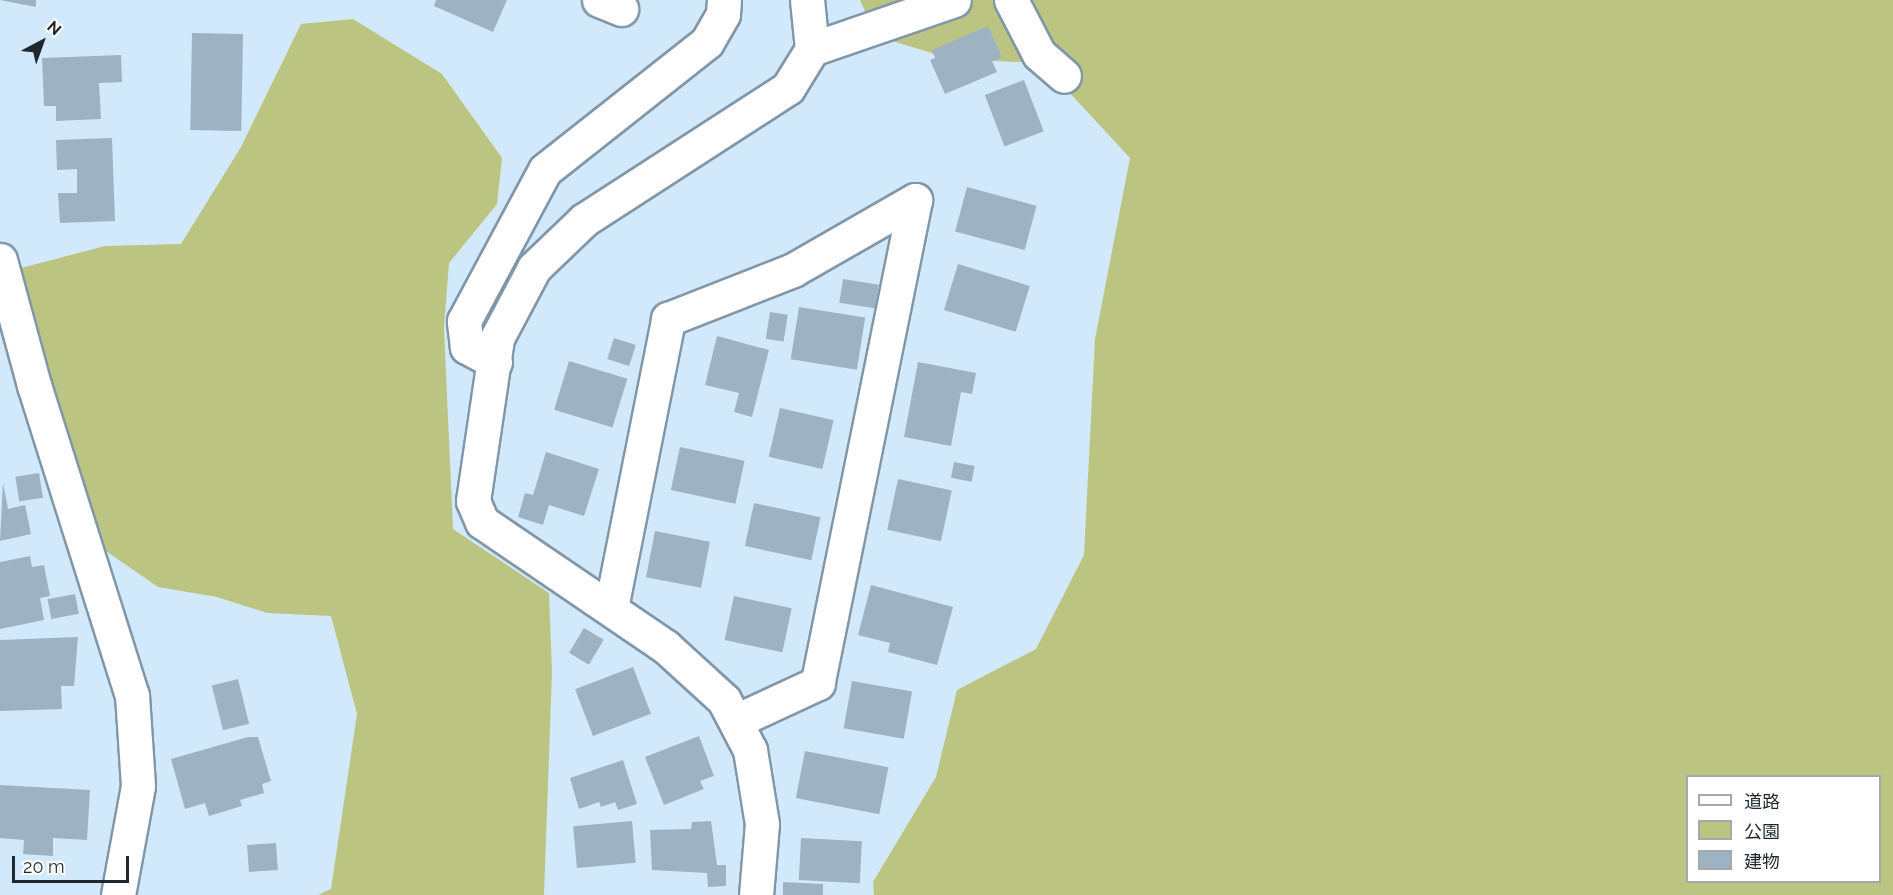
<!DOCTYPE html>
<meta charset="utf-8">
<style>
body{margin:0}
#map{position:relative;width:1893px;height:895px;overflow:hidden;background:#d2e9fc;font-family:Raleway,"Noto Sans JP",sans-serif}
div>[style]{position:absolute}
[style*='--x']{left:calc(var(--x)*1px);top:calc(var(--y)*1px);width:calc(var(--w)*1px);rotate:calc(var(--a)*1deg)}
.green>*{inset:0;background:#bbc481}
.building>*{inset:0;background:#9db3c4;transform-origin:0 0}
.roads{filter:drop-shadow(2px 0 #8197a8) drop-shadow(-2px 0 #8197a8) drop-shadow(0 2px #8197a8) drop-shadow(0 -2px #8197a8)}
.minor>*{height:33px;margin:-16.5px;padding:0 16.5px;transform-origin:16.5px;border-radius:16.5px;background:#fff}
span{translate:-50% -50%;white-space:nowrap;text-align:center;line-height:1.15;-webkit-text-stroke:5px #fff;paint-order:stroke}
.legend{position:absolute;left:1686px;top:775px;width:195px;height:108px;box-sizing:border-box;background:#fff;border:2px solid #a5a9ab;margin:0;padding:8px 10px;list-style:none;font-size:18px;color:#1f282e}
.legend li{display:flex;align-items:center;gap:12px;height:30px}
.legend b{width:30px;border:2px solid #a5a9ab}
.north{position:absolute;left:12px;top:12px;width:60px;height:60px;-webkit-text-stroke:4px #fff;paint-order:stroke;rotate:41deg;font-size:16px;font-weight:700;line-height:24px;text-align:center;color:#1f282e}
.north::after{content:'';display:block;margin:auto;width:21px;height:27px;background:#1f282e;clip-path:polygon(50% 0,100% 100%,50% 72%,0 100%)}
.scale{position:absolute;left:12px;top:856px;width:117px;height:27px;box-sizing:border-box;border:3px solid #1f282e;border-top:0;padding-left:8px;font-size:18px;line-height:21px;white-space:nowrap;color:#1f282e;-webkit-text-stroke:4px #fff;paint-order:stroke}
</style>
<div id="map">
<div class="green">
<div style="clip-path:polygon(evenodd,860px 0,1893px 0,1893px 895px,874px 895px,873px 882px,936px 777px,957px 690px,1036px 649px,1084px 555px,1095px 339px,1130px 158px,1042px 63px,951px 59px,876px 36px,860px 0,1688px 776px,1880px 776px,1880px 882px,1688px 882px,1688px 776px)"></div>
<div style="clip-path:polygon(353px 19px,442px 74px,502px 158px,497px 204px,449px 263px,444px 328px,453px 529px,549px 593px,552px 672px,544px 895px,318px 895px,331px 889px,357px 714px,331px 616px,267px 613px,217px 597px,158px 587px,106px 551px,17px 269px,105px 246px,181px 244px,241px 147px,301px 24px)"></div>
</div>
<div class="building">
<div style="clip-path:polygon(0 0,36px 0,36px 7px)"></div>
<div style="clip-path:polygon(436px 0,507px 0,493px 32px,434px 6px)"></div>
<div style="clip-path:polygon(988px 26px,1002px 57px,992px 61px,997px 72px,945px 94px,930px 60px,935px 58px,932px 50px)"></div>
<div style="left:192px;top:33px;width:51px;height:97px;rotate:1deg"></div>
<div style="clip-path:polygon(121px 55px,122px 82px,99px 83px,101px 119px,56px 121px,56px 106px,44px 106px,42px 58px)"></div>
<div style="left:1024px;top:80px;width:55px;height:42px;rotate:69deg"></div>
<div style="clip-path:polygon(112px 138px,115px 221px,60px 223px,58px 193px,77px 193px,77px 169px,57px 170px,56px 140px)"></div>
<div style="left:967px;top:187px;width:72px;height:46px;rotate:15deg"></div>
<div style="left:958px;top:264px;width:75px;height:48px;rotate:17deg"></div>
<div style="left:843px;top:279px;width:36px;height:24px;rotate:9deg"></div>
<div style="left:799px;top:307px;width:67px;height:53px;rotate:9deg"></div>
<div style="left:770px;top:312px;width:18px;height:27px;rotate:9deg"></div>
<div style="clip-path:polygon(717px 336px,769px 350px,752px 417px,734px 412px,739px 393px,705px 385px)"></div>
<div style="left:614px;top:338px;width:23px;height:22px;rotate:18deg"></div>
<div style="left:569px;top:361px;width:61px;height:51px;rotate:17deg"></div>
<div style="clip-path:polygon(918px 362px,976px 373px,972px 394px,961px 392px,951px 446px,904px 437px)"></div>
<div style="left:780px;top:408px;width:55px;height:50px;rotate:13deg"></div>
<div style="left:680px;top:447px;width:66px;height:44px;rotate:12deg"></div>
<div style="clip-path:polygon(546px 452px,599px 469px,584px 516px,549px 505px,543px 525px,518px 517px,525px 493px,533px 495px)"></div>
<div style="left:954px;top:462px;width:21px;height:16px;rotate:11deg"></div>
<div style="left:39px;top:473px;width:25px;height:24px;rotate:81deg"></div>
<div style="left:898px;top:479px;width:55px;height:52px;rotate:12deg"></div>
<div style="clip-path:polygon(3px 483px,8px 509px,25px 505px,31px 534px,0 541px)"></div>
<div style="left:754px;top:503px;width:68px;height:44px;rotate:12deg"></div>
<div style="left:655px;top:531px;width:56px;height:47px;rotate:11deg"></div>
<div style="clip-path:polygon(30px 556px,32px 567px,44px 565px,50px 596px,40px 598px,44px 620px,0 629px,0 562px)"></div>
<div style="clip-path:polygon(871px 585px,953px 607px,937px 665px,888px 652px,890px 643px,858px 635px)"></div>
<div style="left:75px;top:594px;width:20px;height:28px;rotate:79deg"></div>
<div style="left:734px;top:596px;width:59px;height:45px;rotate:12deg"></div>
<div style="left:584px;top:628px;width:23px;height:29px;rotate:31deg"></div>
<div style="clip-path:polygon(78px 637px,74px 686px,61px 686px,62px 709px,0 711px,0 640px)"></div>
<div style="left:633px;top:667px;width:50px;height:62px;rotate:69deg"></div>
<div style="left:238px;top:679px;width:46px;height:27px;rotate:76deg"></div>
<div style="left:852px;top:681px;width:61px;height:48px;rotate:10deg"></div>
<div style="clip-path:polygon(699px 736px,714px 776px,700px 781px,704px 789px,664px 805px,645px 757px)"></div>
<div style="clip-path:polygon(248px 737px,258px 737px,271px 781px,262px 784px,264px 793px,240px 800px,242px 806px,209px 816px,205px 803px,185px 809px,171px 759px)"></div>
<div style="left:805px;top:751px;width:85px;height:48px;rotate:11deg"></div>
<div style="clip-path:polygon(623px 760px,637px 804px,618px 810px,615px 802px,601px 807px,599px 802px,579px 809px,570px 778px)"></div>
<div style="clip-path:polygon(0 785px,90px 790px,87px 840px,53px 838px,53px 856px,23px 854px,24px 840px,0 838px)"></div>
<div style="left:632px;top:821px;width:42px;height:59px;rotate:85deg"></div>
<div style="clip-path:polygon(711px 821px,717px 865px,726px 865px,726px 886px,708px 887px,707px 873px,652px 870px,650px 830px,691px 829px,692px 822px)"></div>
<div style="left:801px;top:838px;width:61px;height:42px;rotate:3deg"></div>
<div style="left:276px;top:843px;width:27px;height:29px;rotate:86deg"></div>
<div style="clip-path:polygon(783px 882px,823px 884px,823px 895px,783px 895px)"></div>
</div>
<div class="roads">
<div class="minor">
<div style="--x:599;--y:0;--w:24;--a:22"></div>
<div style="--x:1011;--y:0;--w:61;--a:62.6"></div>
<div style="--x:1039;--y:54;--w:33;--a:41"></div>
<div style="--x:812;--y:49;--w:150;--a:-19"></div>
<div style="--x:0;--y:260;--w:130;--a:74.8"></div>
<div style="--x:34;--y:385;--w:325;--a:72.5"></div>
<div style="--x:132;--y:695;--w:91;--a:86.2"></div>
<div style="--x:138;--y:786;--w:111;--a:100.4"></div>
<div style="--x:495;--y:362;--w:32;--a:-152"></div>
<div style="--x:467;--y:347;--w:26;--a:-97"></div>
<div style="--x:464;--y:321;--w:171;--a:-61.8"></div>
<div style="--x:545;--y:170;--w:206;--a:-38.3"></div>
<div style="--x:707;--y:42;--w:32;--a:-60"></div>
<div style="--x:723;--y:14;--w:14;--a:-86"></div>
<div style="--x:611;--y:608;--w:295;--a:-78.8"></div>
<div style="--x:668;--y:319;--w:134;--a:-21.4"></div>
<div style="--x:793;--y:270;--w:141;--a:-29.8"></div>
<div style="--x:915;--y:200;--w:493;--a:101.4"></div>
<div style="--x:818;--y:683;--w:90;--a:155.1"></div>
<div style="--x:756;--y:895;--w:71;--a:-85.2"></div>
<div style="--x:762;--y:824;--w:75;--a:-99.2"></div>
<div style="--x:750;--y:750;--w:56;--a:-117.5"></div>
<div style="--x:724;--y:700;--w:79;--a:-137.6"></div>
<div style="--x:666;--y:647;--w:222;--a:-145.8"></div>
<div style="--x:482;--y:522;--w:23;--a:-113"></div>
<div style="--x:473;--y:501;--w:165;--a:-81.6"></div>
<div style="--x:497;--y:338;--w:79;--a:-62.1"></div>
<div style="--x:534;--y:268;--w:69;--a:-43.8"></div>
<div style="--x:584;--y:220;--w:243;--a:-32.9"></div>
<div style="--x:788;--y:88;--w:46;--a:-58.4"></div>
<div style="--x:812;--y:49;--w:49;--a:-95.8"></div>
</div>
</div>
<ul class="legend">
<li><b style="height:8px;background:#fff"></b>道路</li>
<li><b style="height:16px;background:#bbc481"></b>公園</li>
<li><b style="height:16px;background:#9db3c4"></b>建物</li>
</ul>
<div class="north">N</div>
<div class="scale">20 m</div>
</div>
